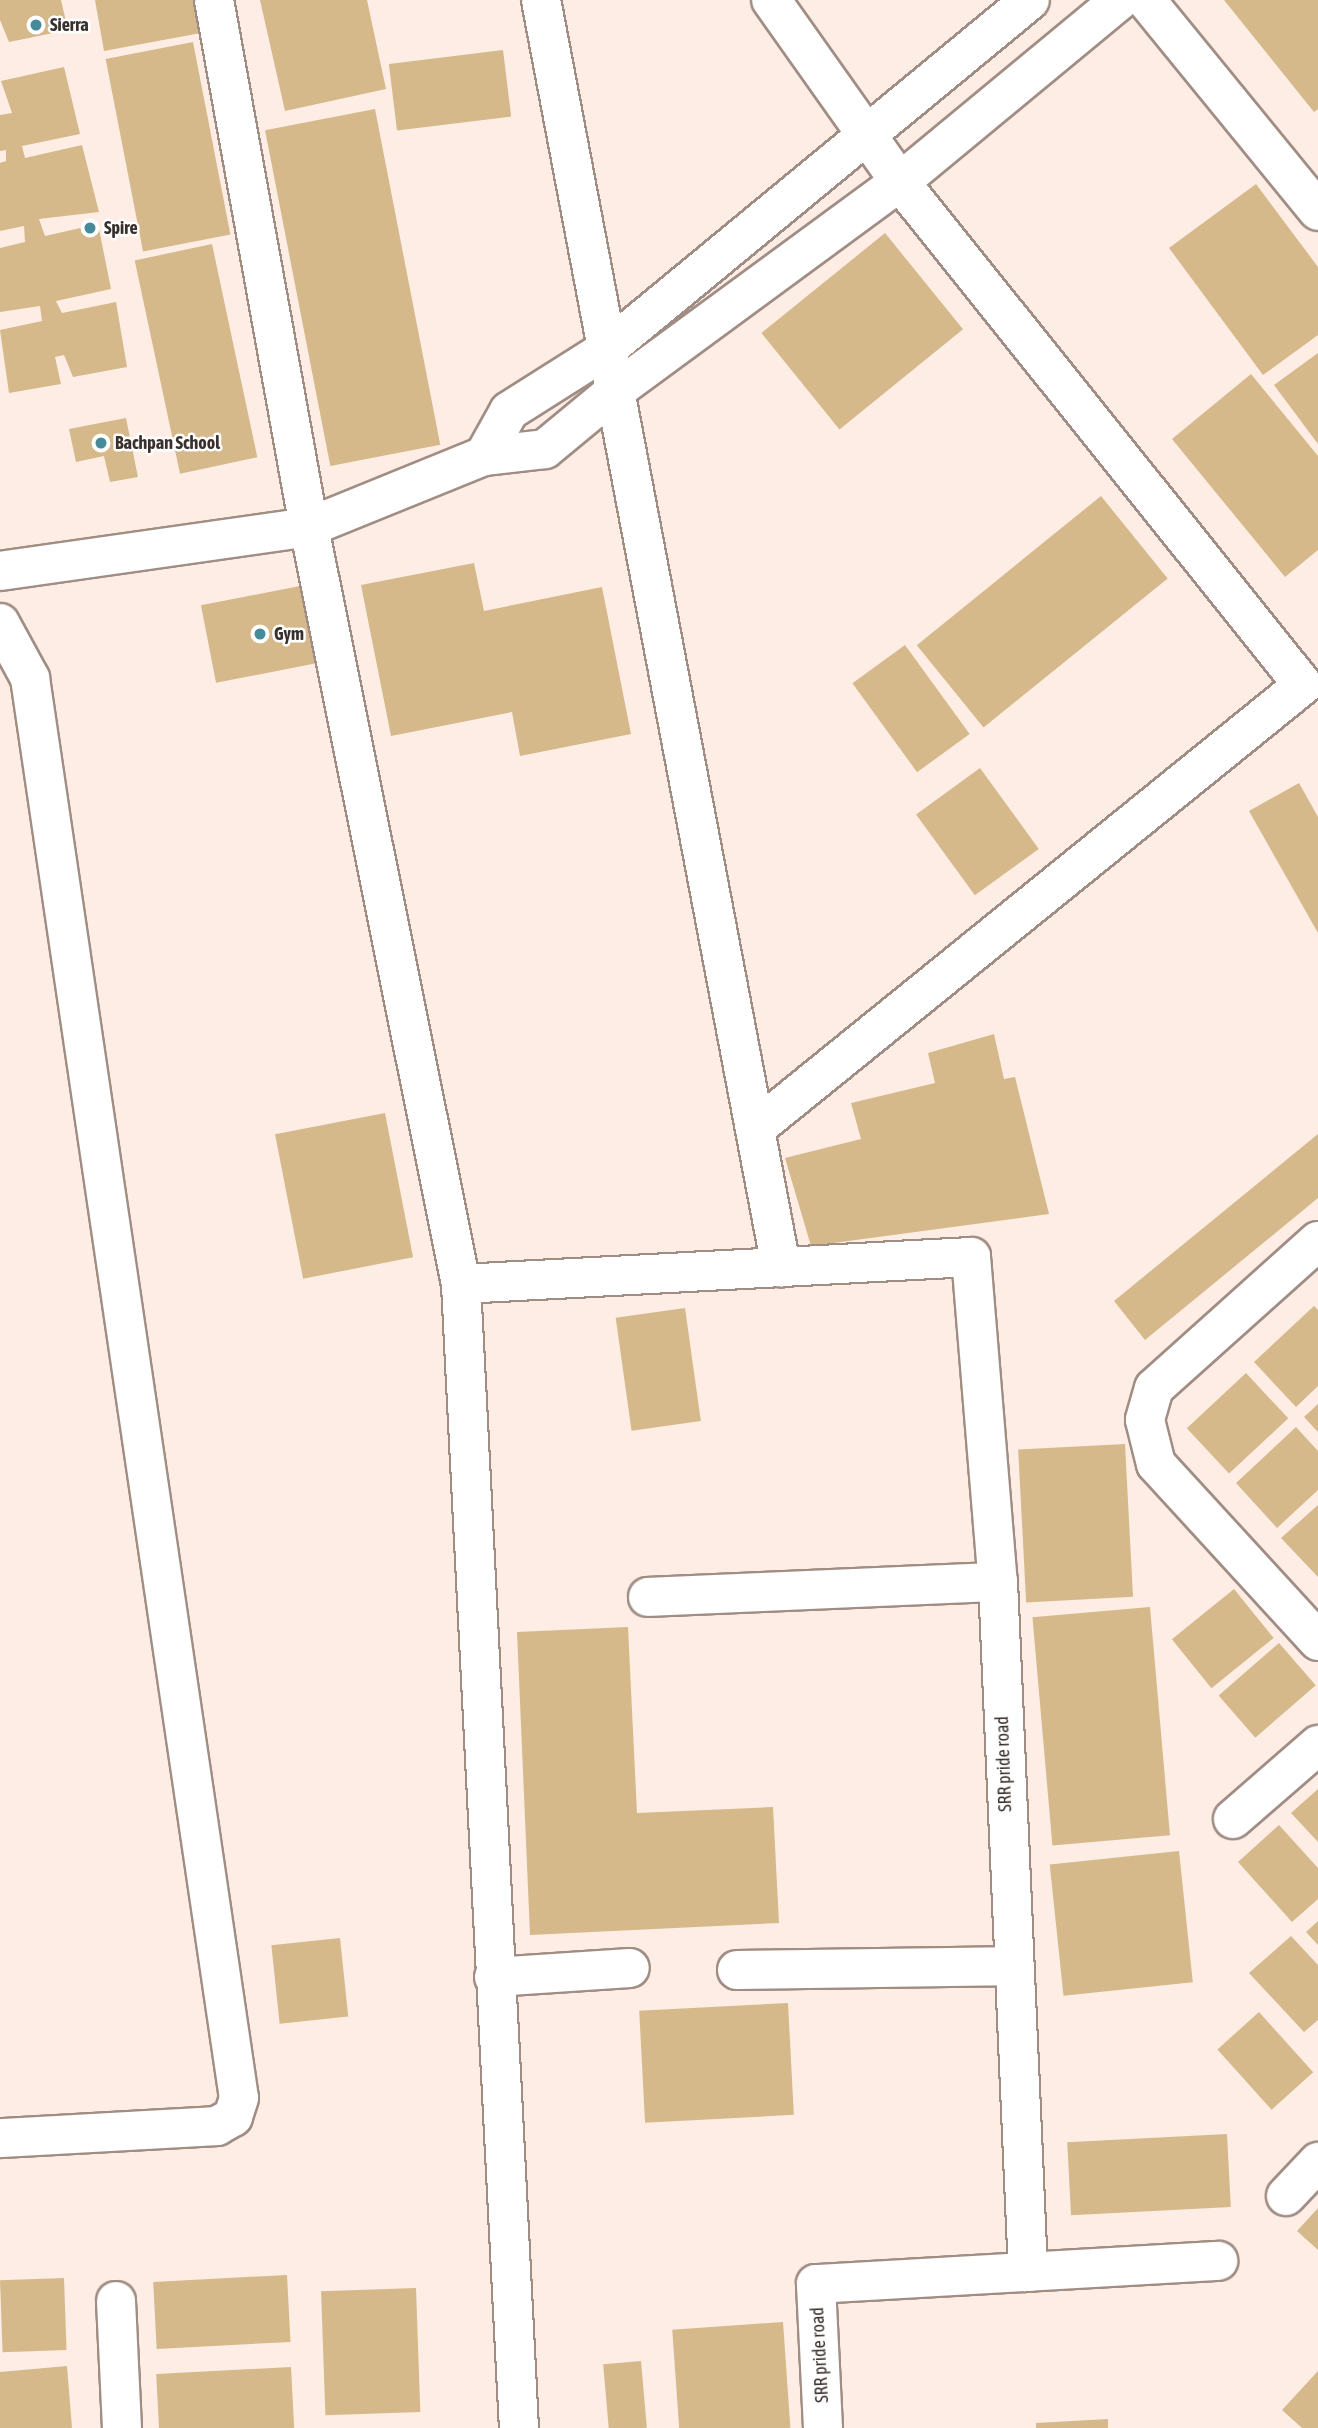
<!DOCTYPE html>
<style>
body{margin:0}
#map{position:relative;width:1318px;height:2428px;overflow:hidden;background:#feede5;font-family:"Asap Condensed",sans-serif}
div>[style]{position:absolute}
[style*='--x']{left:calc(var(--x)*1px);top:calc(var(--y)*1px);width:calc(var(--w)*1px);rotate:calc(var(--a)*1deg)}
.building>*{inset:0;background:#d5b98b;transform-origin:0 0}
.roads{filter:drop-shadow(2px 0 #a08d84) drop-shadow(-2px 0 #a08d84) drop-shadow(0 2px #a08d84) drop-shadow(0 -2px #a08d84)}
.minor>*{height:38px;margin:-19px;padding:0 19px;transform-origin:19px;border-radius:19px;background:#fff}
.dots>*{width:19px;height:19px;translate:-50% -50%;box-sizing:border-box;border:4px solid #fefefe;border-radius:50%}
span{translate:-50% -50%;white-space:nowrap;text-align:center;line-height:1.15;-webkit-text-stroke:5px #fefefe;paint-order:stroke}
.poi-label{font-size:18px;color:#38302c;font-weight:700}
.left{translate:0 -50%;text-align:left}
.street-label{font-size:18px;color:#38302c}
</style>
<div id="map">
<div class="building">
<div style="clip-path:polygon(0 0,61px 0,68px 30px,9px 42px,0 20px)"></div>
<div style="clip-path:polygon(95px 0,195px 0,201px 33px,104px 51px)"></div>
<div style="clip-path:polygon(260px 0,367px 0,386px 89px,285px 111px)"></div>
<div style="clip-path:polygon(1224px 0,1318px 0,1318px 109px,1314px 112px)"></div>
<div style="left:193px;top:42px;width:196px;height:89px;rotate:79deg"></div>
<div style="left:503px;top:50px;width:67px;height:115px;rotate:83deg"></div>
<div style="clip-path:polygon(64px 67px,80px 134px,22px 146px,25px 158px,82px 145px,99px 212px,39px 219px,45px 236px,98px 224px,111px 289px,56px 301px,62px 313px,116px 302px,127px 367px,73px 377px,64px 355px,55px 357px,61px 384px,9px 393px,0 330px,42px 321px,40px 306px,0 312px,0 248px,25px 242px,24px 226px,0 231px,0 163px,6px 161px,6px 150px,0 151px,0 115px,12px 113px,1px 81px)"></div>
<div style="left:375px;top:109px;width:342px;height:112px;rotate:79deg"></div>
<div style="clip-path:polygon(1256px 184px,1318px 267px,1318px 335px,1263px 375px,1169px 248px)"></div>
<div style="left:885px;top:233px;width:124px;height:159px;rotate:51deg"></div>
<div style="left:212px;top:244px;width:218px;height:79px;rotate:78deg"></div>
<div style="clip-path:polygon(1318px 353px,1318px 444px,1274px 385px)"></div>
<div style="clip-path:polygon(1251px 374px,1318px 456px,1318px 550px,1285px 577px,1172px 439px)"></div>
<div style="clip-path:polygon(126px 418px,138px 477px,110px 482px,104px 456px,76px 462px,69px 429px)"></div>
<div style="left:1101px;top:496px;width:106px;height:237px;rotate:51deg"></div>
<div style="clip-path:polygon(474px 563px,484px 611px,602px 587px,631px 734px,520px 756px,512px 712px,391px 736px,361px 585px)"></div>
<div style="left:305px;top:585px;width:79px;height:106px;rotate:79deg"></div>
<div style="left:905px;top:645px;width:110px;height:65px;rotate:54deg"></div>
<div style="left:980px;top:768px;width:100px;height:79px;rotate:54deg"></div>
<div style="clip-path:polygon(1299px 783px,1318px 817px,1318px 933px,1249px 811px)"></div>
<div style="clip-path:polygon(994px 1034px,1004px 1079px,1015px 1077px,1049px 1214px,811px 1246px,785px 1158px,861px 1139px,851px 1103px,935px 1083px,928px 1053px)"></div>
<div style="left:385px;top:1113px;width:147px;height:112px;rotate:79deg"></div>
<div style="clip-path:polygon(1318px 1134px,1318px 1198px,1145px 1340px,1114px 1301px)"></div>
<div style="clip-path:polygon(1314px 1306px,1318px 1310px,1318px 1386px,1296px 1407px,1254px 1362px)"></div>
<div style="left:685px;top:1308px;width:114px;height:70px;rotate:82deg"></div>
<div style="left:1246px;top:1373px;width:62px;height:81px;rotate:47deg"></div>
<div style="clip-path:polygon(1318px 1404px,1318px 1432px,1304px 1417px)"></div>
<div style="clip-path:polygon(1296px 1427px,1318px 1451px,1318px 1490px,1277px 1528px,1236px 1483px)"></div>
<div style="left:1125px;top:1444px;width:153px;height:107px;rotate:87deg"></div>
<div style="clip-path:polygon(1318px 1505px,1318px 1577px,1281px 1538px)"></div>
<div style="left:1234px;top:1589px;width:63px;height:80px;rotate:51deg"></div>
<div style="left:1150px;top:1607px;width:229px;height:118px;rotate:85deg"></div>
<div style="clip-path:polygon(628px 1627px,637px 1813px,773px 1807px,779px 1923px,530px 1935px,517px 1632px)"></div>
<div style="left:1279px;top:1643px;width:56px;height:80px;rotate:49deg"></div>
<div style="clip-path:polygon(1318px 1789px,1318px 1842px,1291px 1813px)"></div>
<div style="clip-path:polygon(1279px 1825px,1318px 1868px,1318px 1899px,1292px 1922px,1238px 1862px)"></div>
<div style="left:1179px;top:1851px;width:132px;height:130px;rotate:84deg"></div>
<div style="clip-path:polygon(1318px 1921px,1318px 1945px,1306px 1932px)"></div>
<div style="clip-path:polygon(1291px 1936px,1318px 1965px,1318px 2020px,1304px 2032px,1249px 1973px)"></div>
<div style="left:340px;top:1938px;width:79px;height:69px;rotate:84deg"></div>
<div style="left:788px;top:2003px;width:112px;height:149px;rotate:87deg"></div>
<div style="left:1259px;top:2012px;width:81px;height:56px;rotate:48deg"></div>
<div style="left:1227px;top:2134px;width:73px;height:160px;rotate:87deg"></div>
<div style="clip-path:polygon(1318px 2208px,1318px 2250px,1297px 2231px)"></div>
<div style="left:287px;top:2275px;width:67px;height:134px;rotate:87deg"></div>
<div style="left:64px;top:2278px;width:72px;height:64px;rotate:88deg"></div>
<div style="left:416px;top:2288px;width:124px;height:95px;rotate:88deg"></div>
<div style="left:783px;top:2322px;width:106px;height:111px;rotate:86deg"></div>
<div style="left:641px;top:2361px;width:67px;height:38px;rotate:85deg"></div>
<div style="clip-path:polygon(67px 2366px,72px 2428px,0 2428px,0 2372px)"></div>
<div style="left:291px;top:2367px;width:61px;height:135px;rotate:87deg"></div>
<div style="clip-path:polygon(1318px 2371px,1318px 2428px,1302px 2428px,1282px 2410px)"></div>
<div style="clip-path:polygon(1108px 2419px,1108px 2428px,1036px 2428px,1036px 2423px)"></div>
</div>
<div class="roads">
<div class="minor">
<div style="--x:214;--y:0;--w:535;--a:79.78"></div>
<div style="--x:309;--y:527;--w:772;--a:78.65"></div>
<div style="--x:461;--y:1284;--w:1145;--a:87.1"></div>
<div style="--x:541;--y:0;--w:1290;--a:79.27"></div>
<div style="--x:1146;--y:0;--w:272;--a:50.8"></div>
<div style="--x:484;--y:456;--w:51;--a:-60.9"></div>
<div style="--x:509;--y:411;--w:116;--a:-32.3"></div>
<div style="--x:607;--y:349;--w:548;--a:-39.52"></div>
<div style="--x:0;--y:571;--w:312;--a:-8.1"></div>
<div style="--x:309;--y:527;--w:189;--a:-22.1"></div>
<div style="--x:484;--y:456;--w:61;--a:-6.5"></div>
<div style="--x:545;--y:449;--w:91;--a:-39.6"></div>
<div style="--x:615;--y:391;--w:353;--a:-36.3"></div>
<div style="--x:900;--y:182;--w:286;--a:-39.6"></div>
<div style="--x:0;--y:623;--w:63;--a:61.4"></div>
<div style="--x:30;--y:678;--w:1435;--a:81.63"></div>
<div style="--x:239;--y:2098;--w:20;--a:108"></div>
<div style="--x:233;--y:2117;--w:18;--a:151"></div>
<div style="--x:217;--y:2126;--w:217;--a:176.8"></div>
<div style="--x:756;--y:1128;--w:704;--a:-39"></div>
<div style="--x:1303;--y:685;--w:645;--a:-128.7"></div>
<div style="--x:900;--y:182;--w:223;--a:-125.3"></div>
<div style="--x:1318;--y:1241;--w:220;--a:138.1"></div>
<div style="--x:1154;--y:1388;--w:33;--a:106"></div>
<div style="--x:1145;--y:1420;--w:45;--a:76"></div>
<div style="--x:1156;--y:1464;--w:240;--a:47.5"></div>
<div style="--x:461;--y:1284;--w:511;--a:-3.03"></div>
<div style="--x:971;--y:1257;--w:326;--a:85.3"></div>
<div style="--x:998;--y:1582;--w:691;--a:87.51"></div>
<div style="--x:648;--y:1597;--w:350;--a:-2.5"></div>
<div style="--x:1233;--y:1819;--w:113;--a:-41"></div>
<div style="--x:737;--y:1970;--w:274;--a:-0.8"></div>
<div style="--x:494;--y:1977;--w:136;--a:-3.8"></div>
<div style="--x:1286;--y:2196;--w:47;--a:-46.7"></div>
<div style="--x:116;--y:2301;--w:127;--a:87.3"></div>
<div style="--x:823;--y:2428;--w:144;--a:-92.8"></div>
<div style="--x:816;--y:2284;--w:403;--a:-3.3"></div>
</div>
</div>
<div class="dots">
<div style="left:36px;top:25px;background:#478b99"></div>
<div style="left:90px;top:228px;background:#478b99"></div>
<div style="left:101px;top:443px;background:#478b99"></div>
<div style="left:260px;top:634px;background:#478b99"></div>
</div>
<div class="poi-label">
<span class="left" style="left:50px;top:25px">Sierra</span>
<span class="left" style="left:104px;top:228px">Spire</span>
<span class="left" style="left:115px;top:443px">Bachpan School</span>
<span class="left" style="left:274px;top:634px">Gym</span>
</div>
<div class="street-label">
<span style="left:1004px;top:1764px;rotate:-92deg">SRR pride road</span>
<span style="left:820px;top:2355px;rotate:-93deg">SRR pride road</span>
</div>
</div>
